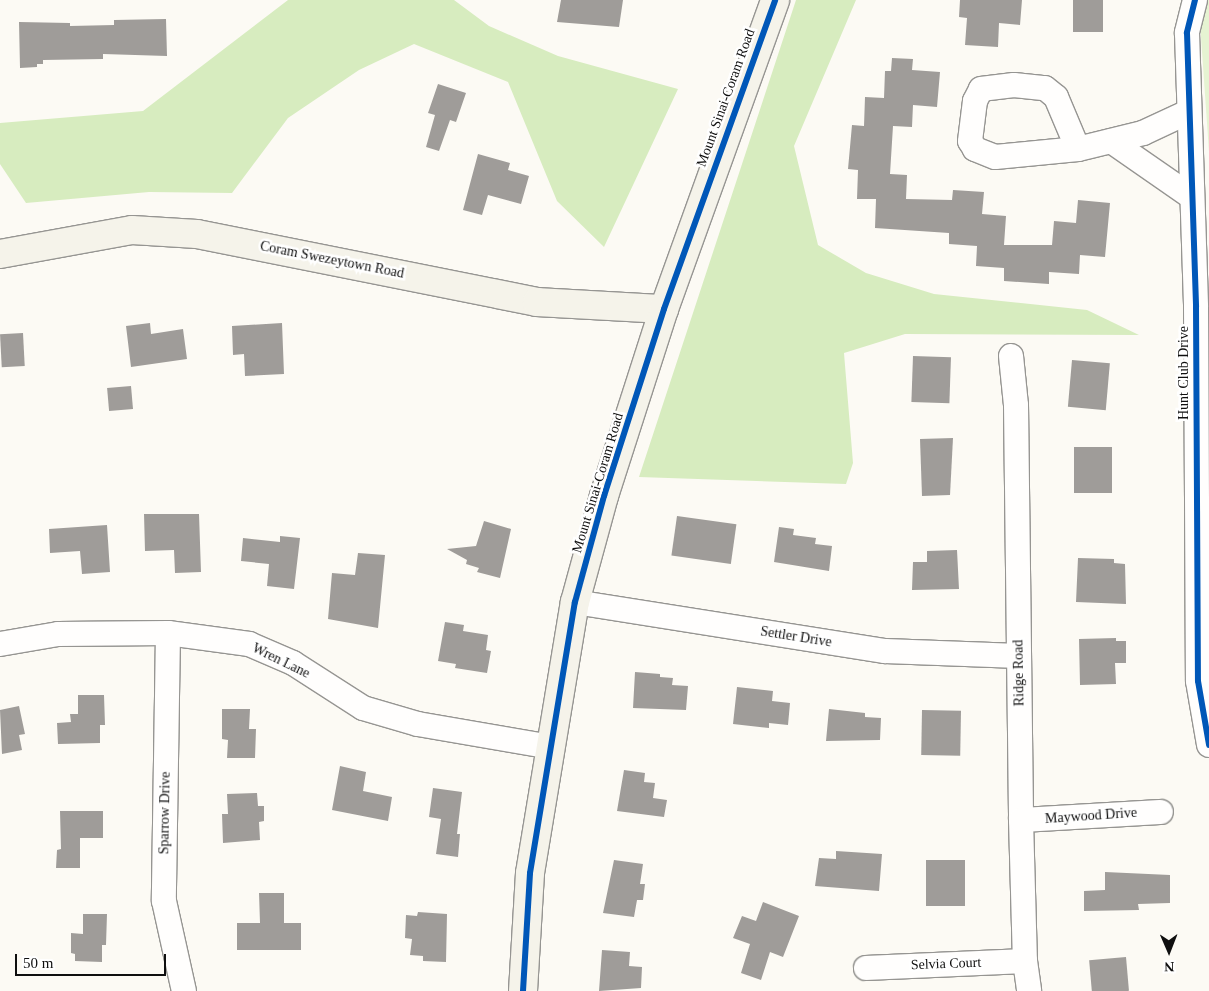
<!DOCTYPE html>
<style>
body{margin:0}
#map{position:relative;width:1209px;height:991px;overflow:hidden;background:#fcfaf4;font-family:Georgia,serif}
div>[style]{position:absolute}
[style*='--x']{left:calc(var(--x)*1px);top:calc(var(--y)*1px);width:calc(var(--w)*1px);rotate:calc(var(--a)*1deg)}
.green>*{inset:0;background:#e6f3d2}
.forest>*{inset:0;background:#d7ecbf}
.building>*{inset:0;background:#9f9c99;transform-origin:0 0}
.roads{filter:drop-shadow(1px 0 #969592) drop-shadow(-1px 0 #969592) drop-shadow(0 1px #969592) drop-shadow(0 -1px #969592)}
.street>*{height:24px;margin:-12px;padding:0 12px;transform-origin:12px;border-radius:12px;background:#fffefd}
.secondary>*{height:28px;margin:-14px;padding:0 14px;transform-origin:14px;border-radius:14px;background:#f5f3ea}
.cycleway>*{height:6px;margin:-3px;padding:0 3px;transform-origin:3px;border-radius:3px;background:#0057b8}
span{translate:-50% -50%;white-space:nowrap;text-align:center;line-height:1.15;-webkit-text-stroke:5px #fff;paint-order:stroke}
.street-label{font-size:14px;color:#0f0f0f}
.north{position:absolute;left:1144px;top:926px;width:50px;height:50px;-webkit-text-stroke:4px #fff;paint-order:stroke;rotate:179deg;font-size:14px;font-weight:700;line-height:20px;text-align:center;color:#0f0f0f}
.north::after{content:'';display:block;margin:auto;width:18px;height:22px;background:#0f0f0f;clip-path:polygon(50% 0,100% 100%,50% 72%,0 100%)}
.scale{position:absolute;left:15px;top:954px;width:151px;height:22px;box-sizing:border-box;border:2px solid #0f0f0f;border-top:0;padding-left:6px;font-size:15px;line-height:18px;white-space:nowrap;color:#0f0f0f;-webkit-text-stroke:4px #fff;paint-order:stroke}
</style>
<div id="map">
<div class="green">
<div style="clip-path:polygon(1207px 0,1209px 0,1209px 152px,1200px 23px)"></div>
</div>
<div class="forest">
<div style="clip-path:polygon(288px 0,454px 0,489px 26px,558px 56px,678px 89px,604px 247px,557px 201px,508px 82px,414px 44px,359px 70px,288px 118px,232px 193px,149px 192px,26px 203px,0 164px,0 123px,143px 111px)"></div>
<div style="clip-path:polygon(796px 0,856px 0,794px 146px,818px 245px,866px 273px,934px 294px,1087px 310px,1139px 335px,905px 334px,844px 353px,853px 463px,846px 484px,639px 477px)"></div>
</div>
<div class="building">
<div style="clip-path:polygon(561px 0,623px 0,619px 27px,557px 22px)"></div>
<div style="clip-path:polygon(960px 0,1022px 0,1020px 25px,999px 23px,998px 47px,965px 45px,967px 18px,959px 17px)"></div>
<div style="left:1073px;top:0;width:30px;height:32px"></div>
<div style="clip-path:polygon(166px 19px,167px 56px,103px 54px,103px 59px,43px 60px,43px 64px,37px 64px,37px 67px,20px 68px,19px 22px,70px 23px,70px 26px,114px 25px,114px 20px)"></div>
<div style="clip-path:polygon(892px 58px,913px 59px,912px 70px,940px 72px,937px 107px,913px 105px,912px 127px,893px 126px,890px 174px,907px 175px,906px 199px,952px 200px,953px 190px,984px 192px,982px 214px,1006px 216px,1004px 245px,1052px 245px,1054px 221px,1076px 223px,1078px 200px,1110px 203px,1105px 257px,1080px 255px,1079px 274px,1049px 272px,1049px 284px,1004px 281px,1004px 268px,976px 266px,977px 246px,949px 244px,949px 233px,875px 228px,876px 199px,857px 199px,858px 170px,848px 169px,852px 125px,864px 126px,865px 97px,884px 98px,885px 71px,891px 71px)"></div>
<div style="clip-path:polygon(438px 84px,466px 93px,456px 122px,450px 120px,439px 151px,426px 147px,435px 115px,428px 113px)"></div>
<div style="clip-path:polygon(478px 154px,510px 163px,508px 170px,529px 176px,521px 204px,488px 195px,482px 215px,463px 210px)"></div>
<div style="clip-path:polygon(150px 323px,151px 334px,183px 329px,187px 359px,131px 367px,126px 326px)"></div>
<div style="clip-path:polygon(282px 323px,284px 374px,245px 376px,244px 354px,233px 355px,232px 326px)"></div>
<div style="left:23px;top:333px;width:33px;height:23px;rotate:87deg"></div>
<div style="left:913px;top:356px;width:38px;height:46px;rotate:2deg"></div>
<div style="left:1072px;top:360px;width:38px;height:47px;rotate:5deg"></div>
<div style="left:131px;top:386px;width:23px;height:24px;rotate:85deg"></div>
<div style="clip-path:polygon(953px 438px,950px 495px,922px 496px,920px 439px)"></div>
<div style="left:1074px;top:447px;width:38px;height:46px"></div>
<div style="clip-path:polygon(144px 514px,199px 514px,201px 572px,175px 573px,174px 550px,145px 551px)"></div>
<div style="left:677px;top:516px;width:60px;height:40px;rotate:8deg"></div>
<div style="clip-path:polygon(484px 521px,511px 529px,500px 578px,477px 572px,479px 568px,466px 564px,467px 560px,447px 549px,476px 546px)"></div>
<div style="clip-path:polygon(107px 525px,110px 572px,82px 574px,80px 551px,50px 553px,49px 529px)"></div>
<div style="clip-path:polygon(779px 527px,794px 529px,793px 535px,816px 538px,815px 544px,832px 546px,829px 571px,774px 562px)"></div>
<div style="clip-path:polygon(280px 536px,300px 538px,294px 589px,267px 586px,269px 564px,241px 561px,243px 538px,280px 542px)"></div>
<div style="clip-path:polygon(957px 550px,959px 589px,912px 590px,913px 562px,927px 562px,927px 551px)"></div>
<div style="clip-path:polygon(358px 553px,385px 555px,378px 628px,328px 619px,332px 573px,355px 575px)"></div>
<div style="clip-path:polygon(1078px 558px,1114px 559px,1114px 563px,1125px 564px,1126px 604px,1076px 602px)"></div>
<div style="clip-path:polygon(445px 622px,464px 625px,463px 631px,488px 635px,486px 650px,491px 651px,487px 673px,455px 668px,456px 664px,438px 661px)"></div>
<div style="clip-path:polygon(1116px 638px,1116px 641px,1126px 641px,1126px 663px,1115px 663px,1116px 684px,1080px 685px,1079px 639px)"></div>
<div style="clip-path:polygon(635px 672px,660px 674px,660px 677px,673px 678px,672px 685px,688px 686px,686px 710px,633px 708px)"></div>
<div style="clip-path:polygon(737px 687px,773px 691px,772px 701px,790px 703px,788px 725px,769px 723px,769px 728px,733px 724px)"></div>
<div style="clip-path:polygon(78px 695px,104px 695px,105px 725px,100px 725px,100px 743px,58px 744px,57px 723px,71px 722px,70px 714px,78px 714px)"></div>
<div style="clip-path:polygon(19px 706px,25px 734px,19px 735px,22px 750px,2px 754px,0 710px)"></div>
<div style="clip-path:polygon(222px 709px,250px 709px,249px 729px,256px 729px,255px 758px,227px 758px,228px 740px,222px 739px)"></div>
<div style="clip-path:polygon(829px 709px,865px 713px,865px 717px,881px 718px,880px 740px,826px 741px)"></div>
<div style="left:922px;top:710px;width:39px;height:45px;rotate:1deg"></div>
<div style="clip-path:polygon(340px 766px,366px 772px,363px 791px,392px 797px,388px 821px,332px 810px)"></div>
<div style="clip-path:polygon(624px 770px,645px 773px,644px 782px,655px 783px,653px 798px,667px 800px,664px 817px,617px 811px)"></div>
<div style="clip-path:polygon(433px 788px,462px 792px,457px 834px,460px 834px,458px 857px,436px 854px,441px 819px,429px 817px)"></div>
<div style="clip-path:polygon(257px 793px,258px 806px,264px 806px,264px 821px,259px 822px,260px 840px,223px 843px,222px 814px,228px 814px,227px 794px)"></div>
<div style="clip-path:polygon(60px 811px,103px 811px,103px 838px,80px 838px,80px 868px,56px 868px,57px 850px,61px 849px)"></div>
<div style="clip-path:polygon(836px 851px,882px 854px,879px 891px,815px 886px,819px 858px,836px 859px)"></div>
<div style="clip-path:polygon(614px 860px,643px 864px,640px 884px,645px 884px,643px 900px,637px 900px,634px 917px,603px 913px)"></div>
<div style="left:926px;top:860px;width:39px;height:46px"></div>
<div style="clip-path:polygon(1105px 872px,1170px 875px,1170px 903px,1138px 904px,1139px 910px,1084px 911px,1084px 891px,1105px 890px)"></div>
<div style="clip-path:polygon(259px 893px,284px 893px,284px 923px,301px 923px,301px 950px,237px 950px,237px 923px,260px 923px)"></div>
<div style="clip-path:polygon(763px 902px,799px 916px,783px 957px,770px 952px,761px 980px,741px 973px,750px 944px,733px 938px,742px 916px,756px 921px)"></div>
<div style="clip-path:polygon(418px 912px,447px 914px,446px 962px,423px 961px,423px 956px,410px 955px,412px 939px,405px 938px,406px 915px,417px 916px)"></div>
<div style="clip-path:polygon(83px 914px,107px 914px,106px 945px,102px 945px,102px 962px,75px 961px,75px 954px,71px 953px,71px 933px,83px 934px)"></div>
<div style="clip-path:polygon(602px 950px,630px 952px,629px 966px,642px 967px,641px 988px,599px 991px)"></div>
<div style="left:1126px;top:957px;width:34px;height:37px;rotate:85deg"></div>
</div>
<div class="roads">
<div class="street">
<div style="--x:1195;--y:0;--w:34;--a:104"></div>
<div style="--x:1187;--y:33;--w:274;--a:88.1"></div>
<div style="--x:1196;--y:307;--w:374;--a:89.7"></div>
<div style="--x:1198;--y:681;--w:65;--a:80.2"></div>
<div style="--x:1111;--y:141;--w:98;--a:34.7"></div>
<div style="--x:1078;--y:149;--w:83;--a:174.5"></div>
<div style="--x:995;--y:157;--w:22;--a:-158"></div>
<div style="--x:975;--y:149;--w:9;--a:-122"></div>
<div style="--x:970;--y:141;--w:40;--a:-82.9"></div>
<div style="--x:975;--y:101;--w:13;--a:-63"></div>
<div style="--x:981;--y:89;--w:33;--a:-7"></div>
<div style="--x:1014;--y:85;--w:31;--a:6"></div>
<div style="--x:1045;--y:88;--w:14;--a:39"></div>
<div style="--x:1056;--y:97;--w:56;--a:67.1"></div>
<div style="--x:1078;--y:149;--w:67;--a:-13.8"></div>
<div style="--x:1143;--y:133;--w:50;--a:-25"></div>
<div style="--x:1011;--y:356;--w:49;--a:84.2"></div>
<div style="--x:1016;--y:405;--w:415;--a:89.3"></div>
<div style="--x:1021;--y:820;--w:141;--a:88.4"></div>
<div style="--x:1025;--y:961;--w:30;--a:82"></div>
<div style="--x:575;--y:602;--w:314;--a:9"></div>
<div style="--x:885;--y:651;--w:134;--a:2.1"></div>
<div style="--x:168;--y:633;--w:268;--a:90.9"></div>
<div style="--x:164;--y:901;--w:92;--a:77.5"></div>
<div style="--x:0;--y:644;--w:59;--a:-9.8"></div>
<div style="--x:58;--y:634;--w:110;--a:-0.5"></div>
<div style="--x:168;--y:633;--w:82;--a:7.7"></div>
<div style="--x:249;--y:644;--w:48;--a:23.4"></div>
<div style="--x:293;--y:663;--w:83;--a:32.7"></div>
<div style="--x:363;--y:708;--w:57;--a:16.2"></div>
<div style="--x:418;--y:724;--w:135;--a:9.8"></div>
<div style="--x:1021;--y:820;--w:140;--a:-3.3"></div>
<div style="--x:866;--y:968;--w:159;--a:-2.5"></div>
</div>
<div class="secondary">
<div style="--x:0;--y:254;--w:134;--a:-10.3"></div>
<div style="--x:132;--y:230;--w:65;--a:3.5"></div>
<div style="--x:197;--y:234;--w:347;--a:11.3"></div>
<div style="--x:537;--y:302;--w:127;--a:3.2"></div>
<div style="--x:523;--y:991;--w:118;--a:-86.6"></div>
<div style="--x:530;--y:873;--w:275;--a:-80.6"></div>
<div style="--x:575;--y:602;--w:110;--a:-74.7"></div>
<div style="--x:604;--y:496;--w:196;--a:-72.2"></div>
<div style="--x:664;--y:309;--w:328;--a:-70.2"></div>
</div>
</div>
<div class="cycleway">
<div style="--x:1195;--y:0;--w:34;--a:104"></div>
<div style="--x:1187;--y:33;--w:274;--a:88.1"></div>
<div style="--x:1196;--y:307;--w:374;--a:89.7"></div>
<div style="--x:1198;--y:681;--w:65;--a:80.2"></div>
<div style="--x:523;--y:991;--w:118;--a:-86.6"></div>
<div style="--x:530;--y:873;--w:275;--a:-80.6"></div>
<div style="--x:575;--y:602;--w:110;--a:-74.7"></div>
<div style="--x:604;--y:496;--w:196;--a:-72.2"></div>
<div style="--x:664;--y:309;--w:328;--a:-70.2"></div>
</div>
<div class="street-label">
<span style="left:726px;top:98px;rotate:-70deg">Mount Sinai-Coram Road</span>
<span style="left:332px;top:260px;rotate:11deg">Coram Swezeytown Road</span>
<span style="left:1184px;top:373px;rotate:-90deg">Hunt Club Drive</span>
<span style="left:598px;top:483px;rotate:-73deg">Mount Sinai-Coram Road</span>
<span style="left:796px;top:637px;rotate:9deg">Settler Drive</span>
<span style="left:281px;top:661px;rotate:26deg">Wren Lane</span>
<span style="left:1019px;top:673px;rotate:-91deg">Ridge Road</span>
<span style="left:165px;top:813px;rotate:-89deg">Sparrow Drive</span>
<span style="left:1091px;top:816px;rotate:-4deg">Maywood Drive</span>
<span style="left:946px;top:964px;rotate:-2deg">Selvia Court</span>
</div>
<div class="north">N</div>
<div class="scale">50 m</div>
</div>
